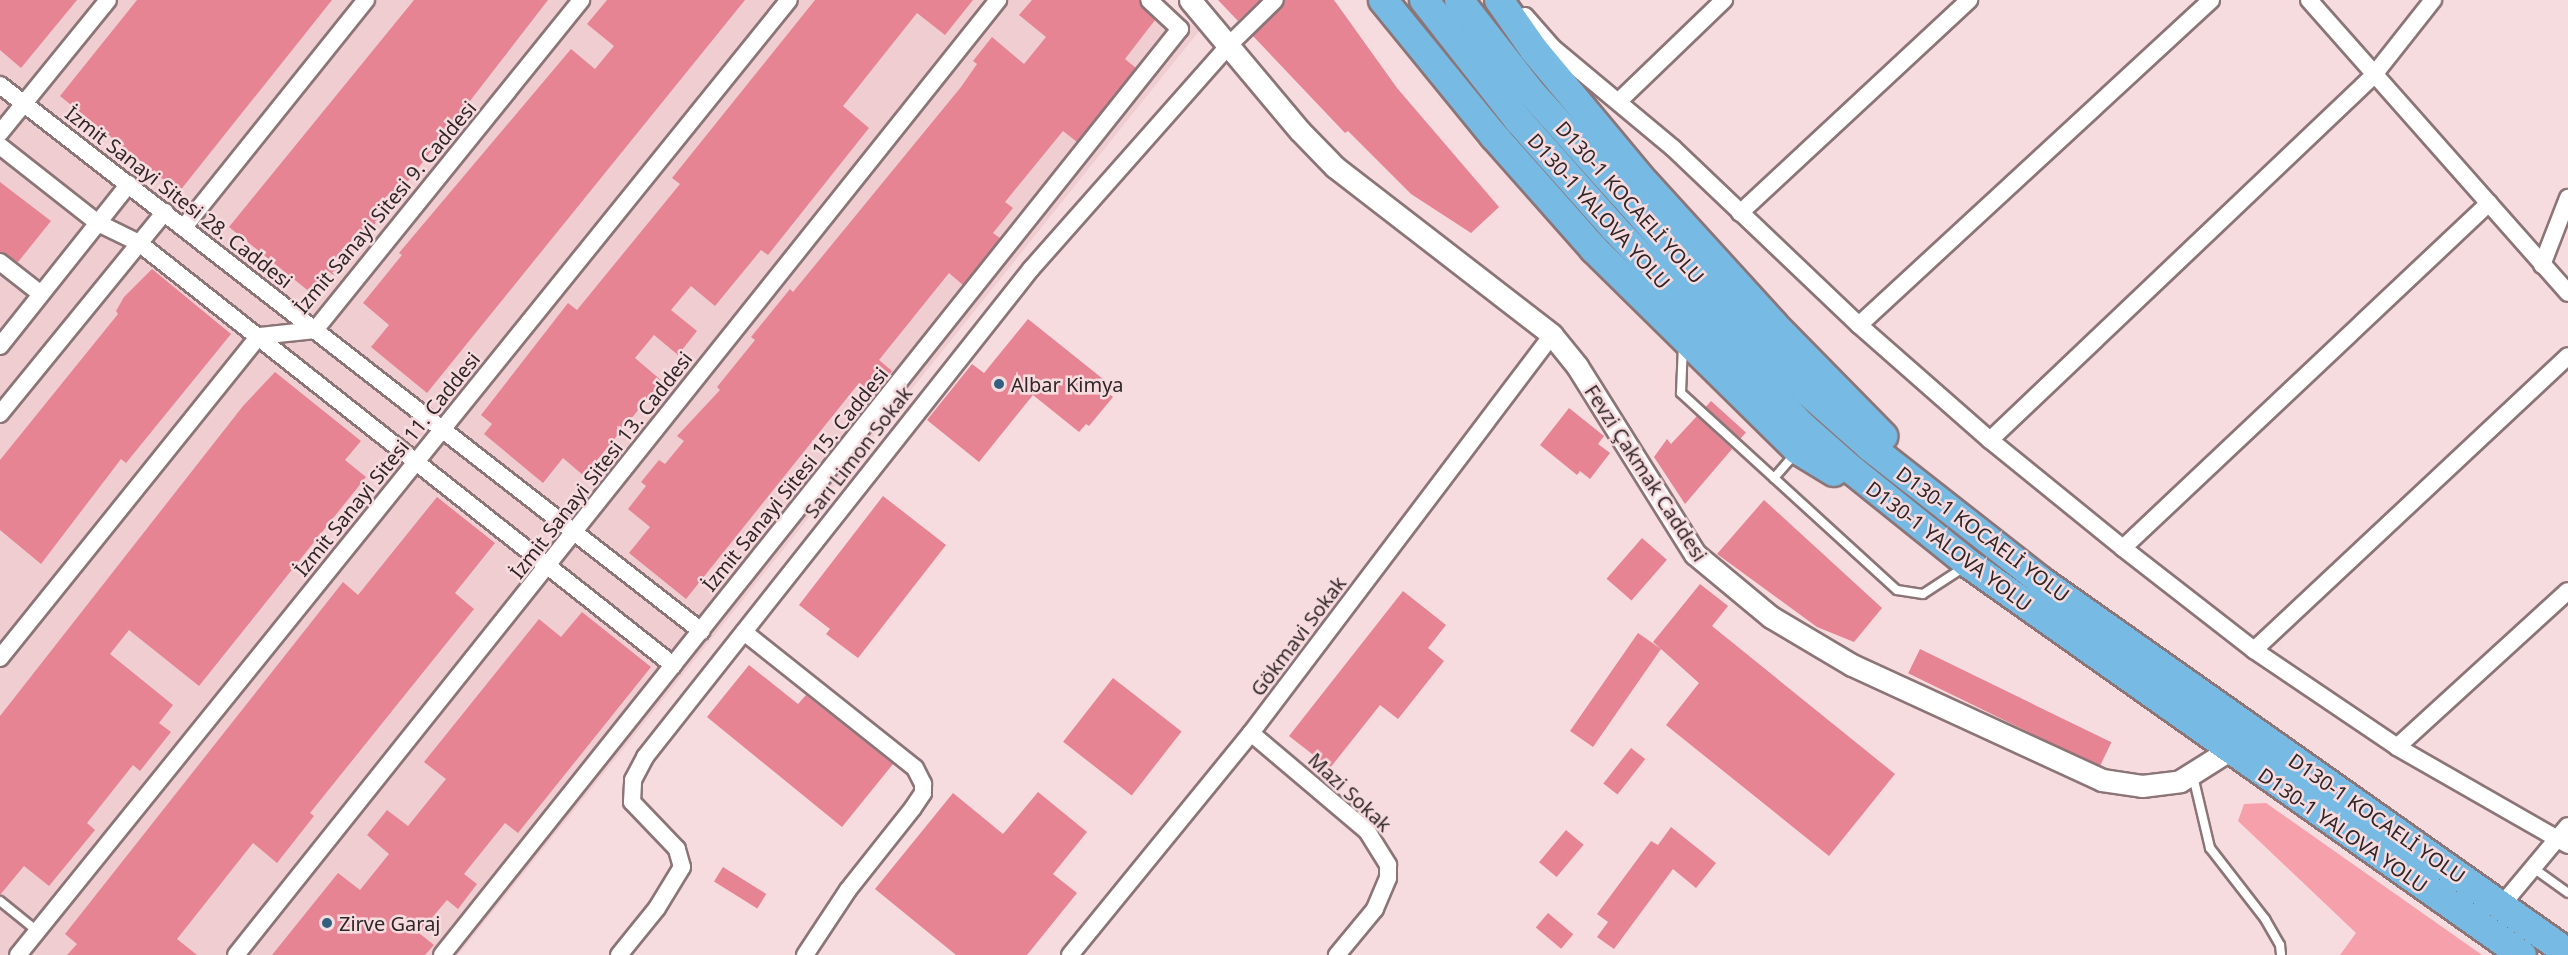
<!DOCTYPE html>
<meta charset="utf-8">
<style>
body{margin:0}
#map{position:relative;width:2568px;height:955px;overflow:hidden;background:#f7dcdf;font-family:"Noto Sans",sans-serif}
div>[style]{position:absolute}
[style*='--x']{left:calc(var(--x)*1px);top:calc(var(--y)*1px);width:calc(var(--w)*1px);rotate:calc(var(--a)*1deg)}
.built>*{inset:0;background:#f0cdd1}
.green>*{inset:0;background:#f6a0ac}
.building>*{inset:0;background:#e68494;transform-origin:0 0}
.roads{filter:drop-shadow(2px 0 #8c7577) drop-shadow(-2px 0 #8c7577) drop-shadow(0 2px #8c7577) drop-shadow(0 -2px #8c7577)}
.service>*{height:8px;margin:-4px;padding:0 4px;transform-origin:4px;border-radius:4px;background:#fff}
.minor>*{height:16px;margin:-8px;padding:0 8px;transform-origin:8px;border-radius:8px;background:#fff}
.tertiary>*{height:21px;margin:-10.5px;padding:0 10.5px;transform-origin:10.5px;border-radius:10.5px;background:#fff}
.trunk>*{height:28px;margin:-14px;padding:0 14px;transform-origin:14px;border-radius:14px;background:#77bae3}
.dots>*{width:16px;height:16px;translate:-50% -50%;box-sizing:border-box;border:3px solid #f7dcdf;border-radius:50%}
span{translate:-50% -50%;white-space:nowrap;text-align:center;line-height:1.15;-webkit-text-stroke:5px #f7dcdf;paint-order:stroke}
.street-label{font-size:20px;color:#302628}
.poi-label{font-size:20px;color:#302628}
.left{translate:0 -50%;text-align:left}
</style>
<div id="map">
<div class="built">
<div style="clip-path:polygon(0 0,1164px 0,1199px 31px,458px 955px,0 955px)"></div>
</div>
<div class="green">
<div style="clip-path:polygon(2266px 803px,2482px 955px,2340px 955px,2356px 933px,2238px 821px,2244px 804px)"></div>
</div>
<div class="building">
<div style="clip-path:polygon(0 0,77px 0,21px 68px,0 50px)"></div>
<div style="clip-path:polygon(137px 0,332px 0,179px 192px,60px 96px)"></div>
<div style="clip-path:polygon(414px 0,548px 0,374px 225px,333px 275px,329px 272px,311px 293px,229px 227px)"></div>
<div style="clip-path:polygon(607px 0,745px 0,427px 393px,371px 347px,389px 325px,363px 303px,402px 255px,399px 253px,571px 49px,595px 69px,614px 46px,587px 24px)"></div>
<div style="clip-path:polygon(815px 0,973px 0,945px 35px,917px 13px,843px 106px,869px 128px,768px 255px,761px 250px,715px 306px,691px 286px,671px 310px,697px 331px,678px 355px,654px 335px,635px 358px,662px 381px,584px 476px,563px 458px,543px 483px,484px 434px,492px 424px,481px 415px,568px 303px,577px 310px,680px 184px,672px 178px)"></div>
<div style="clip-path:polygon(1032px 0,1139px 0,1155px 20px,1125px 59px,1136px 68px,1077px 142px,1063px 131px,1005px 202px,1013px 208px,993px 233px,1000px 238px,963px 285px,949px 273px,879px 360px,892px 371px,873px 394px,859px 383px,686px 599px,629px 553px,650px 527px,628px 509px,646px 486px,641px 482px,659px 460px,665px 464px,684px 441px,677px 436px,720px 390px,717px 387px,755px 340px,751px 337px,790px 289px,793px 292px,961px 87px,977px 64px,973px 61px,992px 37px,1024px 64px,1046px 37px,1019px 15px)"></div>
<div style="clip-path:polygon(1218px 0,1260px 0,1238px 21px)"></div>
<div style="clip-path:polygon(1285px 0,1334px 0,1397px 88px,1499px 207px,1471px 233px,1411px 194px,1348px 131px,1345px 133px,1253px 36px)"></div>
<div style="clip-path:polygon(0 182px,51px 221px,18px 262px,0 252px)"></div>
<div style="clip-path:polygon(152px 269px,231px 334px,126px 463px,121px 459px,41px 564px,0 530px,0 460px,118px 314px,116px 311px,124px 297px)"></div>
<div style="clip-path:polygon(1028px 319px,1113px 387px,1108px 393px,1113px 397px,1089px 426px,1086px 424px,1079px 432px,1033px 395px,979px 462px,927px 420px,972px 364px,984px 373px)"></div>
<div style="clip-path:polygon(275px 372px,361px 441px,345px 460px,366px 477px,199px 686px,129px 630px,110px 654px,173px 705px,159px 723px,171px 732px,140px 771px,133px 765px,87px 823px,95px 830px,49px 886px,24px 866px,0 895px,0 716px,243px 406px)"></div>
<div style="left:1711px;top:401px;width:47px;height:8px;rotate:42deg"></div>
<div style="clip-path:polygon(1569px 408px,1604px 436px,1598px 444px,1610px 453px,1590px 479px,1580px 471px,1577px 475px,1540px 445px)"></div>
<div style="clip-path:polygon(1697px 416px,1732px 449px,1685px 504px,1654px 457px,1667px 439px,1671px 444px)"></div>
<div style="clip-path:polygon(883px 496px,946px 545px,858px 658px,826px 634px,830px 629px,799px 605px)"></div>
<div style="clip-path:polygon(437px 497px,495px 543px,455px 593px,474px 609px,310px 813px,314px 816px,277px 863px,253px 843px,177px 939px,197px 955px,67px 955px,77px 944px,65px 934px,343px 582px,358px 595px)"></div>
<div style="clip-path:polygon(1764px 500px,1882px 608px,1854px 642px,1817px 627px,1717px 554px)"></div>
<div style="left:1642px;top:538px;width:33px;height:54px;rotate:41deg"></div>
<div style="clip-path:polygon(1700px 584px,1728px 606px,1712px 626px,1895px 774px,1829px 856px,1666px 725px,1699px 683px,1661px 649px,1593px 747px,1570px 731px,1638px 633px,1661px 649px,1653px 642px)"></div>
<div style="clip-path:polygon(1403px 591px,1446px 625px,1428px 648px,1444px 661px,1398px 719px,1380px 705px,1330px 768px,1289px 736px)"></div>
<div style="clip-path:polygon(582px 612px,651px 667px,518px 833px,505px 823px,464px 874px,477px 884px,458px 909px,447px 900px,419px 933px,434px 945px,425px 955px,272px 955px,338px 873px,360px 890px,389px 854px,367px 835px,387px 810px,408px 826px,446px 779px,424px 762px,539px 619px,561px 637px)"></div>
<div style="left:1920px;top:649px;width:213px;height:27px;rotate:26deg"></div>
<div style="clip-path:polygon(749px 665px,798px 704px,806px 695px,893px 764px,842px 827px,707px 717px)"></div>
<div style="left:1113px;top:678px;width:87px;height:81px;rotate:38deg"></div>
<div style="left:1631px;top:748px;width:18px;height:45px;rotate:38deg"></div>
<div style="clip-path:polygon(1038px 792px,1087px 832px,1053px 874px,1077px 893px,1027px 955px,956px 955px,875px 889px,953px 793px,1003px 834px)"></div>
<div style="clip-path:polygon(1671px 827px,1716px 863px,1696px 888px,1673px 869px,1614px 949px,1597px 937px,1608px 922px,1597px 914px,1651px 841px,1658px 845px)"></div>
<div style="left:1566px;top:830px;width:23px;height:42px;rotate:40deg"></div>
<div style="left:723px;top:867px;width:51px;height:17px;rotate:32deg"></div>
<div style="left:1548px;top:913px;width:33px;height:19px;rotate:40deg"></div>
</div>
<div class="roads">
<div class="service">
<div style="--x:1683;--y:345;--w:48;--a:92.4"></div>
<div style="--x:1681;--y:393;--w:292;--a:42.4"></div>
<div style="--x:1897;--y:590;--w:26;--a:9"></div>
<div style="--x:1923;--y:594;--w:51;--a:-33.1"></div>
<div style="--x:1774;--y:478;--w:32;--a:-49"></div>
<div style="--x:2193;--y:776;--w:74;--a:76.7"></div>
<div style="--x:2210;--y:848;--w:90;--a:52.2"></div>
<div style="--x:2265;--y:919;--w:30;--a:60"></div>
<div style="--x:2280;--y:945;--w:10;--a:84"></div>
<div style="--x:2532;--y:867;--w:44;--a:35.8"></div>
<div style="--x:0;--y:901;--w:48;--a:39"></div>
</div>
<div class="minor">
<div style="--x:2309;--y:0;--w:391;--a:48.5"></div>
<div style="--x:1525;--y:16;--w:43;--a:48.8"></div>
<div style="--x:1553;--y:48;--w:156;--a:39.8"></div>
<div style="--x:1673;--y:148;--w:257;--a:43.6"></div>
<div style="--x:1859;--y:325;--w:174;--a:41.3"></div>
<div style="--x:1990;--y:440;--w:171;--a:39.1"></div>
<div style="--x:2123;--y:548;--w:166;--a:37.9"></div>
<div style="--x:2254;--y:650;--w:173;--a:34.1"></div>
<div style="--x:2397;--y:747;--w:197;--a:29.8"></div>
<div style="--x:0;--y:85;--w:889;--a:37.91"></div>
<div style="--x:1619;--y:101;--w:146;--a:-43.9"></div>
<div style="--x:0;--y:133;--w:171;--a:-50.9"></div>
<div style="--x:0;--y:146;--w:125;--a:38.2"></div>
<div style="--x:98;--y:223;--w:46;--a:26"></div>
<div style="--x:139;--y:243;--w:681;--a:38.32"></div>
<div style="--x:1740;--y:213;--w:313;--a:-42.9"></div>
<div style="--x:184;--y:227;--w:291;--a:-51.3"></div>
<div style="--x:0;--y:262;--w:52;--a:38"></div>
<div style="--x:2542;--y:265;--w:72;--a:-68.8"></div>
<div style="--x:1859;--y:325;--w:479;--a:-42.7"></div>
<div style="--x:0;--y:346;--w:207;--a:-51.5"></div>
<div style="--x:0;--y:414;--w:261;--a:-50.8"></div>
<div style="--x:1990;--y:440;--w:528;--a:-43.54"></div>
<div style="--x:2373;--y:76;--w:97;--a:-51.7"></div>
<div style="--x:2123;--y:548;--w:503;--a:-43.31"></div>
<div style="--x:744;--y:632;--w:218;--a:38.5"></div>
<div style="--x:915;--y:768;--w:18;--a:63"></div>
<div style="--x:923;--y:784;--w:9;--a:90"></div>
<div style="--x:923;--y:793;--w:18;--a:124"></div>
<div style="--x:913;--y:808;--w:105;--a:128.4"></div>
<div style="--x:848;--y:890;--w:78;--a:123.5"></div>
<div style="--x:2254;--y:650;--w:430;--a:-43.1"></div>
<div style="--x:0;--y:658;--w:413;--a:-51.2"></div>
<div style="--x:259;--y:336;--w:56;--a:-6.1"></div>
<div style="--x:315;--y:330;--w:424;--a:-51.1"></div>
<div style="--x:1251;--y:733;--w:152;--a:40.2"></div>
<div style="--x:1367;--y:831;--w:40;--a:58"></div>
<div style="--x:1388;--y:865;--w:13;--a:90"></div>
<div style="--x:1388;--y:878;--w:34;--a:113"></div>
<div style="--x:1375;--y:909;--w:60;--a:129.6"></div>
<div style="--x:2397;--y:747;--w:231;--a:-42.4"></div>
<div style="--x:2501;--y:906;--w:104;--a:-50.1"></div>
<div style="--x:18;--y:955;--w:1227;--a:-51.09"></div>
<div style="--x:236;--y:955;--w:1222;--a:-51.41"></div>
<div style="--x:442;--y:955;--w:1184;--a:-51.45"></div>
<div style="--x:1180;--y:29;--w:42;--a:-136.9"></div>
<div style="--x:619;--y:955;--w:60;--a:-51"></div>
<div style="--x:657;--y:908;--w:48;--a:-58.6"></div>
<div style="--x:682;--y:867;--w:19;--a:-106"></div>
<div style="--x:677;--y:849;--w:65;--a:-133.8"></div>
<div style="--x:632;--y:802;--w:22;--a:-87"></div>
<div style="--x:633;--y:780;--w:26;--a:-62"></div>
<div style="--x:645;--y:757;--w:622;--a:-51.66"></div>
<div style="--x:1031;--y:269;--w:299;--a:-48.5"></div>
<div style="--x:1229;--y:45;--w:64;--a:-44.4"></div>
<div style="--x:1070;--y:955;--w:286;--a:-50.8"></div>
<div style="--x:1251;--y:733;--w:499;--a:-52.9"></div>
</div>
<div class="tertiary">
<div style="--x:1190;--y:0;--w:171;--a:50"></div>
<div style="--x:1300;--y:131;--w:50;--a:45.8"></div>
<div style="--x:1335;--y:167;--w:274;--a:37.7"></div>
<div style="--x:1552;--y:335;--w:40;--a:51"></div>
<div style="--x:1577;--y:366;--w:222;--a:57.9"></div>
<div style="--x:1695;--y:554;--w:99;--a:39.7"></div>
<div style="--x:1771;--y:617;--w:94;--a:30.7"></div>
<div style="--x:1852;--y:665;--w:275;--a:24.7"></div>
<div style="--x:2102;--y:780;--w:40;--a:8.5"></div>
<div style="--x:2142;--y:786;--w:38;--a:-7"></div>
<div style="--x:2180;--y:781;--w:58;--a:-32.3"></div>
</div>
<div class="trunk">
<div style="--x:1383;--y:0;--w:176;--a:50.8"></div>
<div style="--x:1494;--y:136;--w:151;--a:48.5"></div>
<div style="--x:1594;--y:249;--w:286;--a:44.6"></div>
<div style="--x:1798;--y:450;--w:42;--a:31.4"></div>
<div style="--x:1424;--y:0;--w:154;--a:51.9"></div>
<div style="--x:1519;--y:121;--w:143;--a:48.4"></div>
<div style="--x:1614;--y:228;--w:272;--a:46.5"></div>
<div style="--x:1801;--y:425;--w:68;--a:41.4"></div>
<div style="--x:1852;--y:470;--w:150;--a:38.8"></div>
<div style="--x:1969;--y:564;--w:677;--a:35.26"></div>
<div style="--x:1459;--y:0;--w:114;--a:52.1"></div>
<div style="--x:1529;--y:90;--w:237;--a:48.1"></div>
<div style="--x:1687;--y:266;--w:173;--a:46.2"></div>
<div style="--x:1807;--y:391;--w:84;--a:41.6"></div>
<div style="--x:1870;--y:447;--w:217;--a:38.1"></div>
<div style="--x:2041;--y:581;--w:645;--a:35.22"></div>
<div style="--x:1499;--y:0;--w:61;--a:55"></div>
<div style="--x:1534;--y:50;--w:173;--a:50.2"></div>
<div style="--x:1645;--y:183;--w:192;--a:47.7"></div>
<div style="--x:1774;--y:325;--w:156;--a:45.5"></div>
</div>
</div>
<div class="dots">
<div style="left:999px;top:384px;background:#31617f"></div>
<div style="left:327px;top:923px;background:#31617f"></div>
</div>
<div class="street-label">
<span style="left:179px;top:197px;rotate:38deg">İzmit Sanayi Sitesi 28. Caddesi</span>
<span style="left:1630px;top:202px;rotate:48deg">D130-1 KOCAELİ YOLU</span>
<span style="left:385px;top:207px;rotate:-50deg">İzmit Sanayi Sitesi 9. Caddesi</span>
<span style="left:1599px;top:211px;rotate:48deg">D130-1 YALOVA YOLU</span>
<span style="left:858px;top:452px;rotate:-52deg">Sarı Limon Sokak</span>
<span style="left:387px;top:464px;rotate:-51deg">İzmit Sanayi Sitesi 11. Caddesi</span>
<span style="left:601px;top:465px;rotate:-52deg">İzmit Sanayi Sitesi 13. Caddesi</span>
<span style="left:1646px;top:473px;rotate:57deg">Fevzi Çakmak Caddesi</span>
<span style="left:795px;top:479px;rotate:-51deg">İzmit Sanayi Sitesi 15. Caddesi</span>
<span style="left:1983px;top:534px;rotate:37deg">D130-1 KOCAELİ YOLU</span>
<span style="left:1949px;top:546px;rotate:37deg">D130-1 YALOVA YOLU</span>
<span style="left:1298px;top:636px;rotate:-53deg">Gökmavi Sokak</span>
<span style="left:1350px;top:792px;rotate:43deg">Mazi Sokak</span>
<span style="left:2377px;top:818px;rotate:35deg">D130-1 KOCAELİ YOLU</span>
<span style="left:2343px;top:830px;rotate:35deg">D130-1 YALOVA YOLU</span>
</div>
<div class="poi-label">
<span class="left" style="left:1011px;top:384px">Albar Kimya</span>
<span class="left" style="left:339px;top:923px">Zirve Garaj</span>
</div>
</div>
